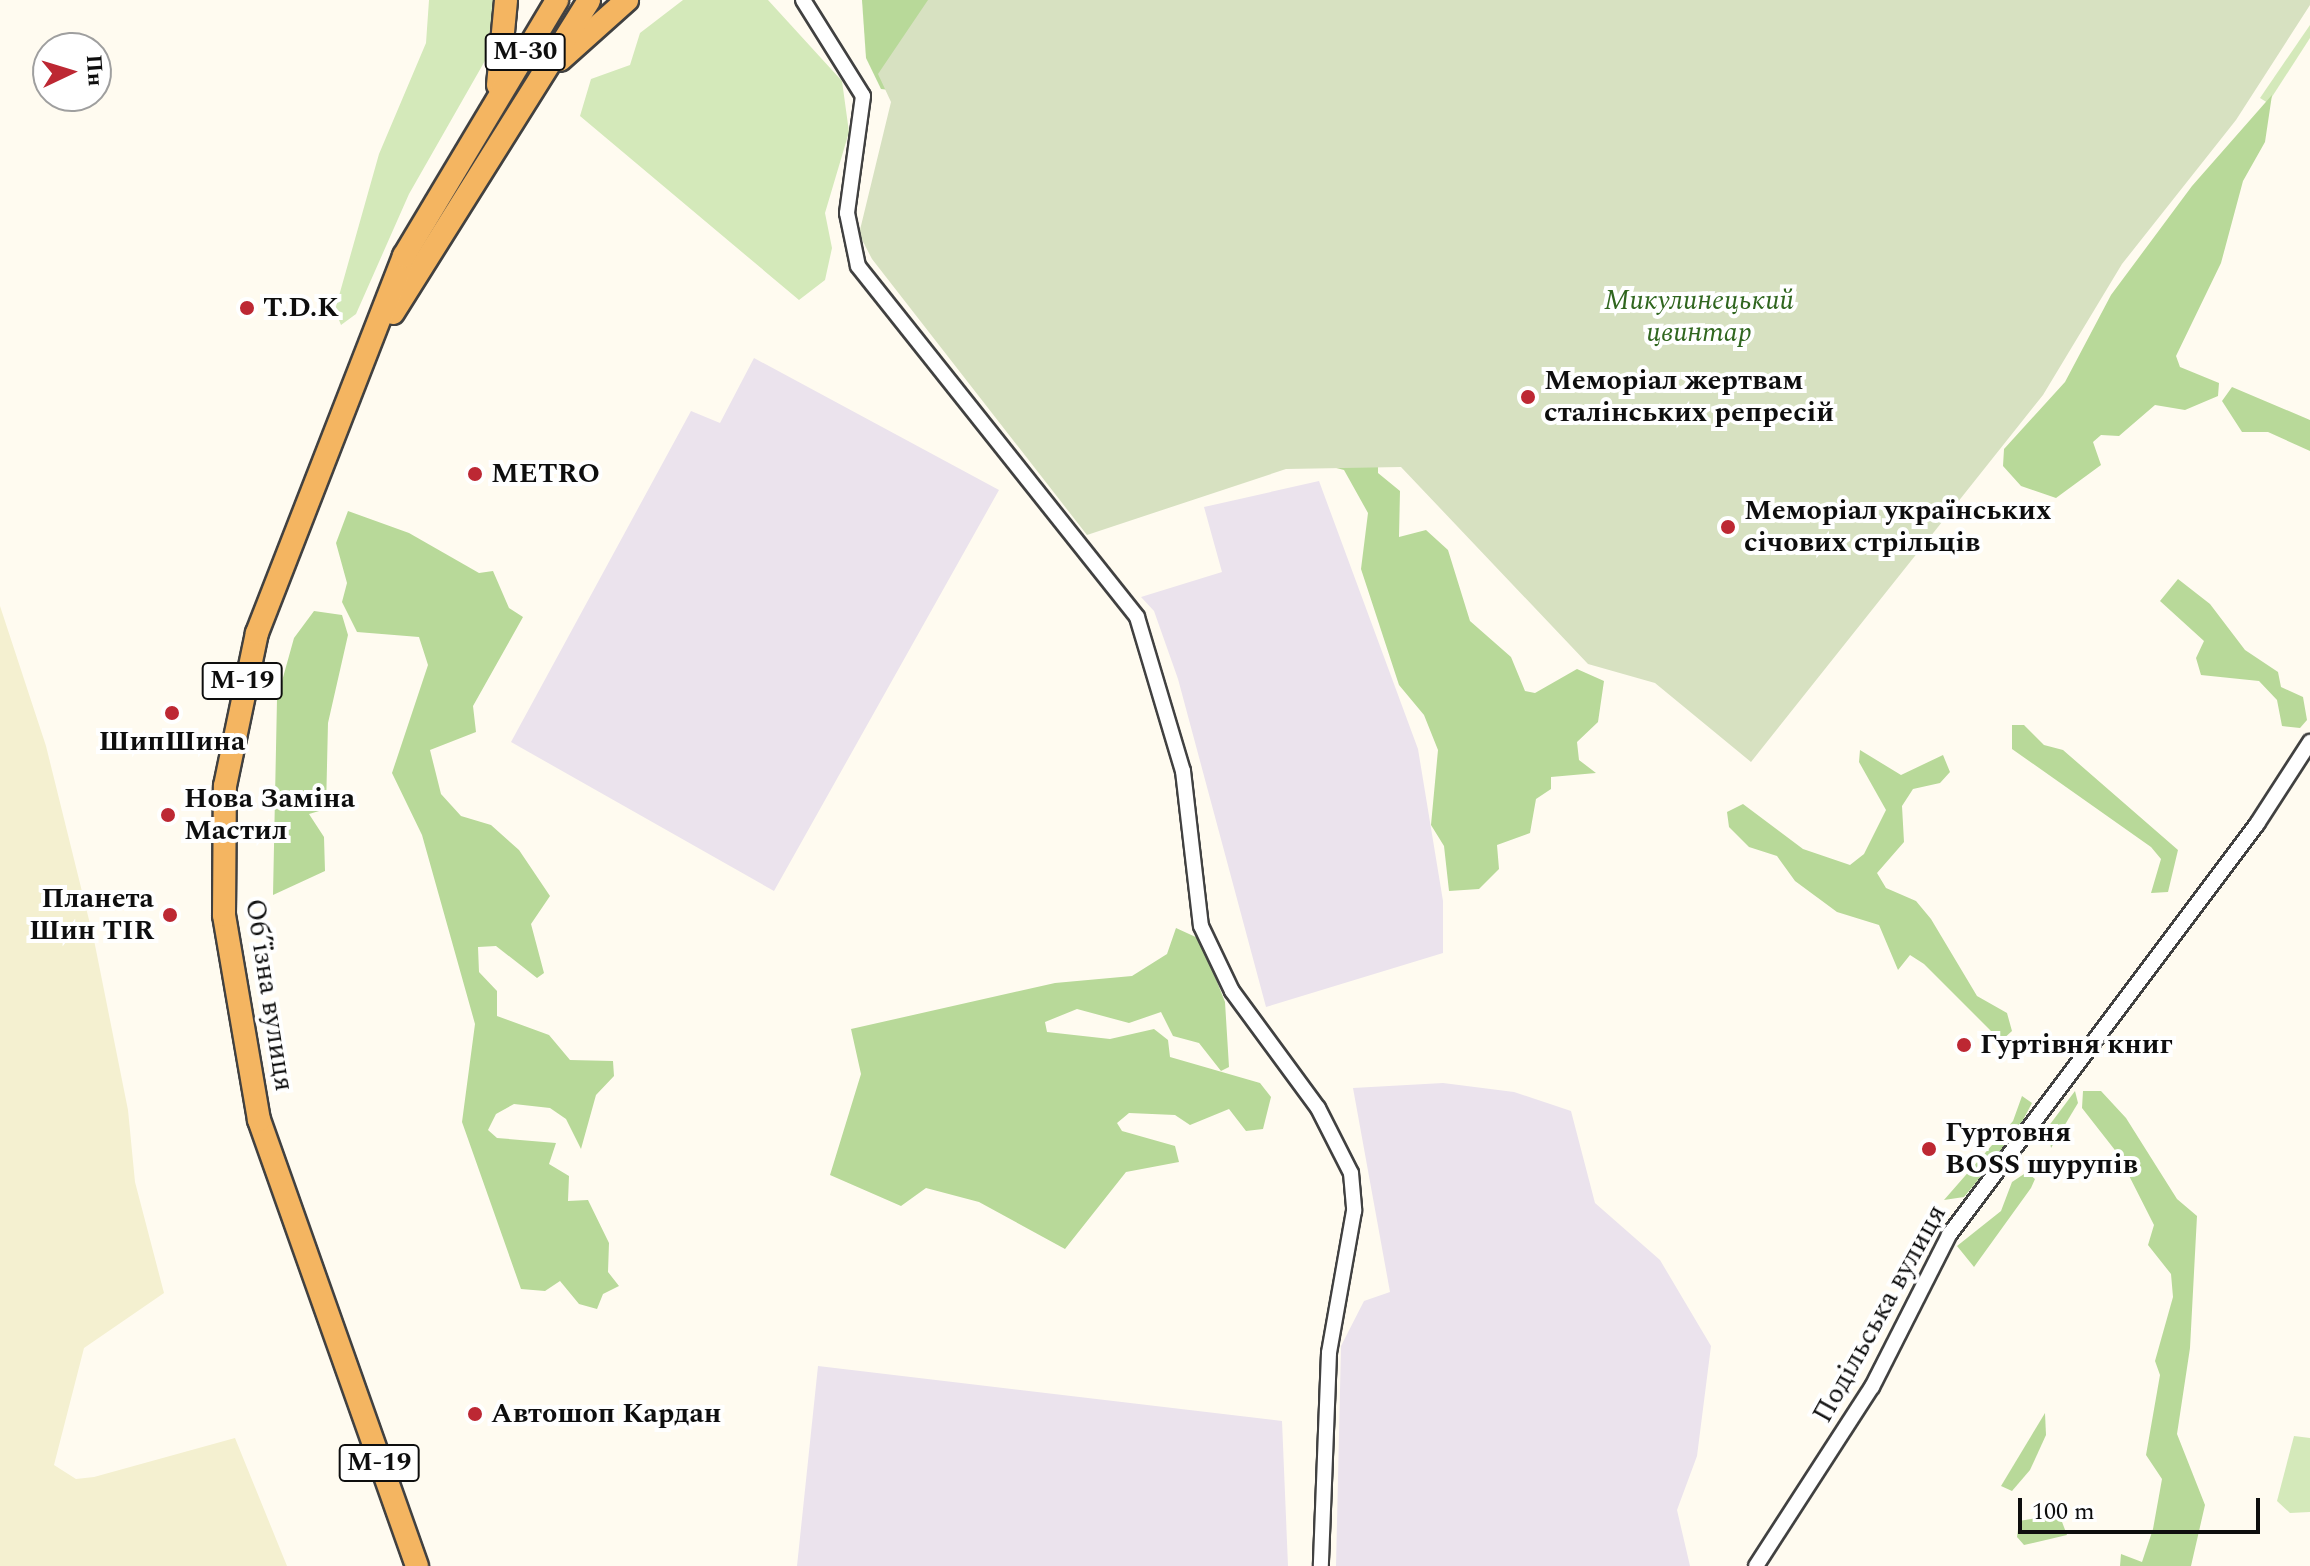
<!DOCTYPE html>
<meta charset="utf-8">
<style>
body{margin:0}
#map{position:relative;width:2310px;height:1566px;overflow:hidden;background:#fffbf0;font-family:Spectral,serif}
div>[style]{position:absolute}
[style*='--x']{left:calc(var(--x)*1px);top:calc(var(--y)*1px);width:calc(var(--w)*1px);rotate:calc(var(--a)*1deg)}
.industrial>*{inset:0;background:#ebe3ed}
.farmland>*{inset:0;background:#f4f0d0}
.green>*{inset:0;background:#d4e9ba}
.forest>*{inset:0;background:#b8d999}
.cemetery>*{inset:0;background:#d7e1c1}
.roads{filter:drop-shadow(2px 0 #414141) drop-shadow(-2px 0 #414141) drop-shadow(0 2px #414141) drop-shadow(0 -2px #414141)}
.minor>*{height:14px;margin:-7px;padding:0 7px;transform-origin:7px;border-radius:7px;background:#fff}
.trunk>*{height:22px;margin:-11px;padding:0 11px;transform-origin:11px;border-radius:11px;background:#f4b561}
.dots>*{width:22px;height:22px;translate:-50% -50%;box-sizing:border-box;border:4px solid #fff;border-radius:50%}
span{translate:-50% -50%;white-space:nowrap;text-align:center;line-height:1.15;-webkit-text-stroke:8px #fff;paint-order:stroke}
.shield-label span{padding:2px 6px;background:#fff;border:2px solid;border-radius:6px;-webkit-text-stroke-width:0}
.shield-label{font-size:26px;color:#0e0e0e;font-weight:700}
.park-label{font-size:28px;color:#30661f;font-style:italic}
.poi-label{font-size:28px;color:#0e0e0e;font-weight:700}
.left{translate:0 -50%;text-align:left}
.right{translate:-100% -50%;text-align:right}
.street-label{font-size:28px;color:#0e0e0e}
.north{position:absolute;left:32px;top:32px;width:80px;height:80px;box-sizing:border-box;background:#fff;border:2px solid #9f9f9f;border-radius:50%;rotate:86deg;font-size:22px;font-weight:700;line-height:32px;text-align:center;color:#0e0e0e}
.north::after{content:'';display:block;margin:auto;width:28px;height:36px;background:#bd2833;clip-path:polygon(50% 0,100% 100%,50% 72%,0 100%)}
.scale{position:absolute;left:2018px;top:1498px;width:242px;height:36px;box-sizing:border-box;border:4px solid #0e0e0e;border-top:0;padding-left:10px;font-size:24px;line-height:28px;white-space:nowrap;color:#0e0e0e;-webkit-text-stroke:6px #fff;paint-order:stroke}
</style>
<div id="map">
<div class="industrial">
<div style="clip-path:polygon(754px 358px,999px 490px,774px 891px,511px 742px,691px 411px,720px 423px)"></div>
<div style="clip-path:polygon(1319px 481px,1418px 749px,1443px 901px,1443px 953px,1266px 1007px,1178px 679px,1154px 611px,1141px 597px,1222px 572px,1204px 507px)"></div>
<div style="clip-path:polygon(1443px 1083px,1514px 1092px,1571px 1111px,1595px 1203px,1660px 1260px,1711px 1346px,1697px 1456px,1677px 1510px,1690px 1566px,1336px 1566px,1341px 1346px,1364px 1301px,1390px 1292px,1353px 1088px)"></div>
<div style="clip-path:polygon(818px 1366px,1282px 1421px,1288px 1566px,797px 1566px)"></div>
</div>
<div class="farmland">
<div style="clip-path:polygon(0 606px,46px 746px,94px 940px,128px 1110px,135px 1182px,164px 1293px,84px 1348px,54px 1465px,76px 1479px,94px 1477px,235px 1438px,287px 1566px,0 1566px)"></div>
</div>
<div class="green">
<div style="clip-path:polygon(429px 0,494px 0,486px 59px,409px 194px,356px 314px,341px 325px,335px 310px,379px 154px,426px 43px)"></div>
<div style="clip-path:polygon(683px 0,768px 0,842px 81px,849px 132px,825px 213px,832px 248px,825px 280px,799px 300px,580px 116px,591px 79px,630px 65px,640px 33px)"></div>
<div style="clip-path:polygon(2310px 25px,2310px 38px,2268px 103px,2260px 98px)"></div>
<div style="clip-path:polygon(2294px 1436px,2310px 1438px,2310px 1512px,2290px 1513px,2277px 1501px)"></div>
</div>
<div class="forest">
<div style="clip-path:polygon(862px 0,932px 0,890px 90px,881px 89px,866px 58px)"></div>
<div style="clip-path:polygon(2272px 95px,2265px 142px,2243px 181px,2221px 263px,2176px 356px,2180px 367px,2219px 383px,2218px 396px,2185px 410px,2155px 405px,2119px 436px,2101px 435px,2093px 442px,2101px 465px,2056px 498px,2021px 486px,2003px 466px,2004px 449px,2065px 382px,2111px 295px,2192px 186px)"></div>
<div style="clip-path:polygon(2232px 387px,2310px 420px,2310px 451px,2268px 432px,2242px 432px,2222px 401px)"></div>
<div style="clip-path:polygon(1378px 461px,1378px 473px,1400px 491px,1399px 537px,1426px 530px,1448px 550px,1470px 621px,1511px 657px,1525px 691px,1535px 693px,1577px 669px,1604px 681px,1598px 722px,1577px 742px,1579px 760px,1596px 773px,1551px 777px,1551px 789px,1536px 799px,1530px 833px,1497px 845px,1499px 869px,1479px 889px,1449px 891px,1444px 846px,1431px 825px,1438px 750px,1424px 715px,1399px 685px,1361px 569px,1368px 513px,1344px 470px,1321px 464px)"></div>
<div style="clip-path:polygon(348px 511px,409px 533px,479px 573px,493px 571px,509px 608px,523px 617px,473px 706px,476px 732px,430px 750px,441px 794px,461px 816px,491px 825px,519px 850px,550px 896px,531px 924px,544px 973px,537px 978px,496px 946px,478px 947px,479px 972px,497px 991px,497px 1016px,549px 1035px,570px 1060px,613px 1061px,614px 1076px,596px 1095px,581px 1149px,566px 1119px,550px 1108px,514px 1104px,496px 1114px,488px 1130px,497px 1138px,556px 1143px,549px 1164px,569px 1176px,568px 1201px,588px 1200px,609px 1243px,608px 1272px,619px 1286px,603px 1294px,597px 1309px,579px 1304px,560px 1281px,545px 1291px,521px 1289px,462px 1122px,475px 1024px,422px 835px,392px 773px,428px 665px,419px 637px,357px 632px,342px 602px,347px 583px,336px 543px)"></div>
<div style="clip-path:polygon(2178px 579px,2210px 604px,2245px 650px,2278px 672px,2281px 687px,2303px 697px,2307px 720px,2300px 728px,2282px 726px,2277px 700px,2259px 681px,2201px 675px,2196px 658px,2204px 641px,2160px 601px)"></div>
<div style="clip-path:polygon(314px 611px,342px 615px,348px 635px,328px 723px,326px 809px,309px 814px,324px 837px,325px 871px,273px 895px,277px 699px,294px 638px)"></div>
<div style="clip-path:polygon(2012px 725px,2024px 725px,2044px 745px,2063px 750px,2178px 850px,2168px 892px,2151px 893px,2161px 859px,2151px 847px,2012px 749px)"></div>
<div style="clip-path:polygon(1860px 750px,1901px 775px,1943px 755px,1950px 772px,1940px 783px,1913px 789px,1902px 806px,1904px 842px,1877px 873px,1886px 888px,1916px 901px,1931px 919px,1977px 996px,2007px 1013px,2012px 1031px,2001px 1041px,1924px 964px,1910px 955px,1898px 970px,1879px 925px,1837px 912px,1795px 881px,1777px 856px,1749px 847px,1729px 827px,1727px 812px,1743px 804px,1803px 849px,1850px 865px,1864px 854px,1886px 810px,1859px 762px)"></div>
<div style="clip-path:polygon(1176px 928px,1200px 939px,1225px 1002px,1229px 1067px,1221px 1071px,1199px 1043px,1173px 1036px,1161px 1012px,1129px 1023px,1077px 1009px,1045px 1022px,1047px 1032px,1110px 1039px,1154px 1029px,1168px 1040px,1170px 1057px,1260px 1083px,1271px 1097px,1263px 1129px,1246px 1131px,1229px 1109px,1190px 1125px,1175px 1115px,1129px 1113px,1117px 1123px,1122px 1131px,1175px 1146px,1179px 1162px,1126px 1172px,1065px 1249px,979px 1202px,926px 1188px,901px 1206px,830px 1175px,861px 1074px,851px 1029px,1055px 983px,1132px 976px,1167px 954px)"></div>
<div style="clip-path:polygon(2075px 1091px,2078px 1103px,2051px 1148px,2048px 1127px)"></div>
<div style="clip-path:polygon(2083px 1091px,2101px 1091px,2126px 1118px,2177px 1199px,2197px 1216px,2190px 1348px,2177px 1434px,2205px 1505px,2191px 1566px,2120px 1566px,2121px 1554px,2142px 1562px,2153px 1529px,2162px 1479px,2146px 1455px,2160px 1375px,2155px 1361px,2173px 1297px,2171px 1274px,2148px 1245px,2154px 1225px,2118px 1154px,2082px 1108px)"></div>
<div style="clip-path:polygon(2022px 1096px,2032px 1103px,2014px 1137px,1964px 1197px,1944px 1200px,2013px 1121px)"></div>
<div style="clip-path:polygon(2027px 1172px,2035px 1179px,2031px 1188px,1974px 1267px,1957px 1246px,2001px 1211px,2012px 1182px)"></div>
<div style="clip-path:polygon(2045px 1413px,2046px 1435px,2030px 1470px,2012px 1491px,2001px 1486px)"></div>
<div style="clip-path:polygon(2059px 1514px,2067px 1535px,2024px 1545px,2017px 1537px,2019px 1521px)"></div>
</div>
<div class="cemetery">
<div style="clip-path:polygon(928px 0,2310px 0,2310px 5px,2236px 120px,2122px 264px,2043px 395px,1751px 762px,1655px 683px,1588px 664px,1401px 467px,1286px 469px,1087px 535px,872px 259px,859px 234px,891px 102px,878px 74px)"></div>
</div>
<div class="roads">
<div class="minor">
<div style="--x:803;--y:0;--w:113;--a:58"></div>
<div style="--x:863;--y:96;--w:118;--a:97.8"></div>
<div style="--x:847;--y:213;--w:54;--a:78.3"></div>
<div style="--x:858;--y:266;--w:448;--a:51.5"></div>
<div style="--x:1137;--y:617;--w:161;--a:73.4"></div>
<div style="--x:1183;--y:771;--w:156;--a:83.4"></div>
<div style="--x:1201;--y:926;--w:72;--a:64.5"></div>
<div style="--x:1232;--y:991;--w:145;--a:53.7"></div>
<div style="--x:1318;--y:1108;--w:73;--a:63.1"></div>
<div style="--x:1351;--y:1173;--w:38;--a:85"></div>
<div style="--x:1354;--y:1211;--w:144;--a:100"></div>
<div style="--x:1329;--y:1353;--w:213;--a:92.2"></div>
<div style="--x:1756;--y:1566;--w:213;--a:-57.1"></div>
<div style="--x:1872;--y:1387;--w:170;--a:-63.1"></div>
<div style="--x:1949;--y:1235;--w:514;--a:-53.15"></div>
<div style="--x:2257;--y:824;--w:98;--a:-57.1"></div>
</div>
<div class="trunk">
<div style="--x:560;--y:60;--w:90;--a:-41.8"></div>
<div style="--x:498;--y:85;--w:85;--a:-84.6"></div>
<div style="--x:393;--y:313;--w:369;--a:-57.9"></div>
<div style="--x:417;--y:1566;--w:473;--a:-109.5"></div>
<div style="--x:259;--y:1120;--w:208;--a:-99.7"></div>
<div style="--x:224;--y:915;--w:129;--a:-89.6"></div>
<div style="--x:225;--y:786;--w:156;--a:-78.2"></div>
<div style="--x:257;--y:633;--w:405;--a:-68.7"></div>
<div style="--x:404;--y:256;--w:298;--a:-59.1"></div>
</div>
</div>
<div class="dots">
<div style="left:247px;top:308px;background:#bd2833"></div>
<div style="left:1528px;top:397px;background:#bd2833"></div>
<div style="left:475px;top:474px;background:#bd2833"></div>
<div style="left:1728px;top:527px;background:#bd2833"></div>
<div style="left:172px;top:713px;background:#bd2833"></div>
<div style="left:168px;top:815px;background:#bd2833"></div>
<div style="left:170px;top:915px;background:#bd2833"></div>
<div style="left:1964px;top:1045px;background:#bd2833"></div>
<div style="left:1929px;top:1149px;background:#bd2833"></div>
<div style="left:475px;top:1414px;background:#bd2833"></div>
</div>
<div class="shield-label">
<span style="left:525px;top:52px">М-30</span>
<span style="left:242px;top:681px">М-19</span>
<span style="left:379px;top:1463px">М-19</span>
</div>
<div class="park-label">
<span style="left:1699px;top:317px">Микулинецький<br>цвинтар</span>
</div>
<div class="poi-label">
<span class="left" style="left:263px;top:308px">T.D.K</span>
<span class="left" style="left:1544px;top:397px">Меморіал жертвам<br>сталінських репресій</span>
<span class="left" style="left:491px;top:474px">METRO</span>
<span class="left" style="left:1744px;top:527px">Меморіал українських<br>січових стрільців</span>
<span style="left:172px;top:742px">ШипШина</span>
<span class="left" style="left:184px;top:815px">Нова Заміна<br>Мастил</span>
<span class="right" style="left:154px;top:915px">Планета<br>Шин TIR</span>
<span class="left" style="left:1980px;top:1045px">Гуртівня книг</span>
<span class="left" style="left:1945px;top:1149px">Гуртовня<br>BOSS шурупів</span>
<span class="left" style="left:491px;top:1414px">Автошоп Кардан</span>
</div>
<div class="street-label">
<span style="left:269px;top:995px;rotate:81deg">Обʼїзна вулиця</span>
<span style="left:1880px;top:1314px;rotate:-61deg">Подільська вулиця</span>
</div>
<div class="north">Пн</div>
<div class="scale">100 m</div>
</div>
